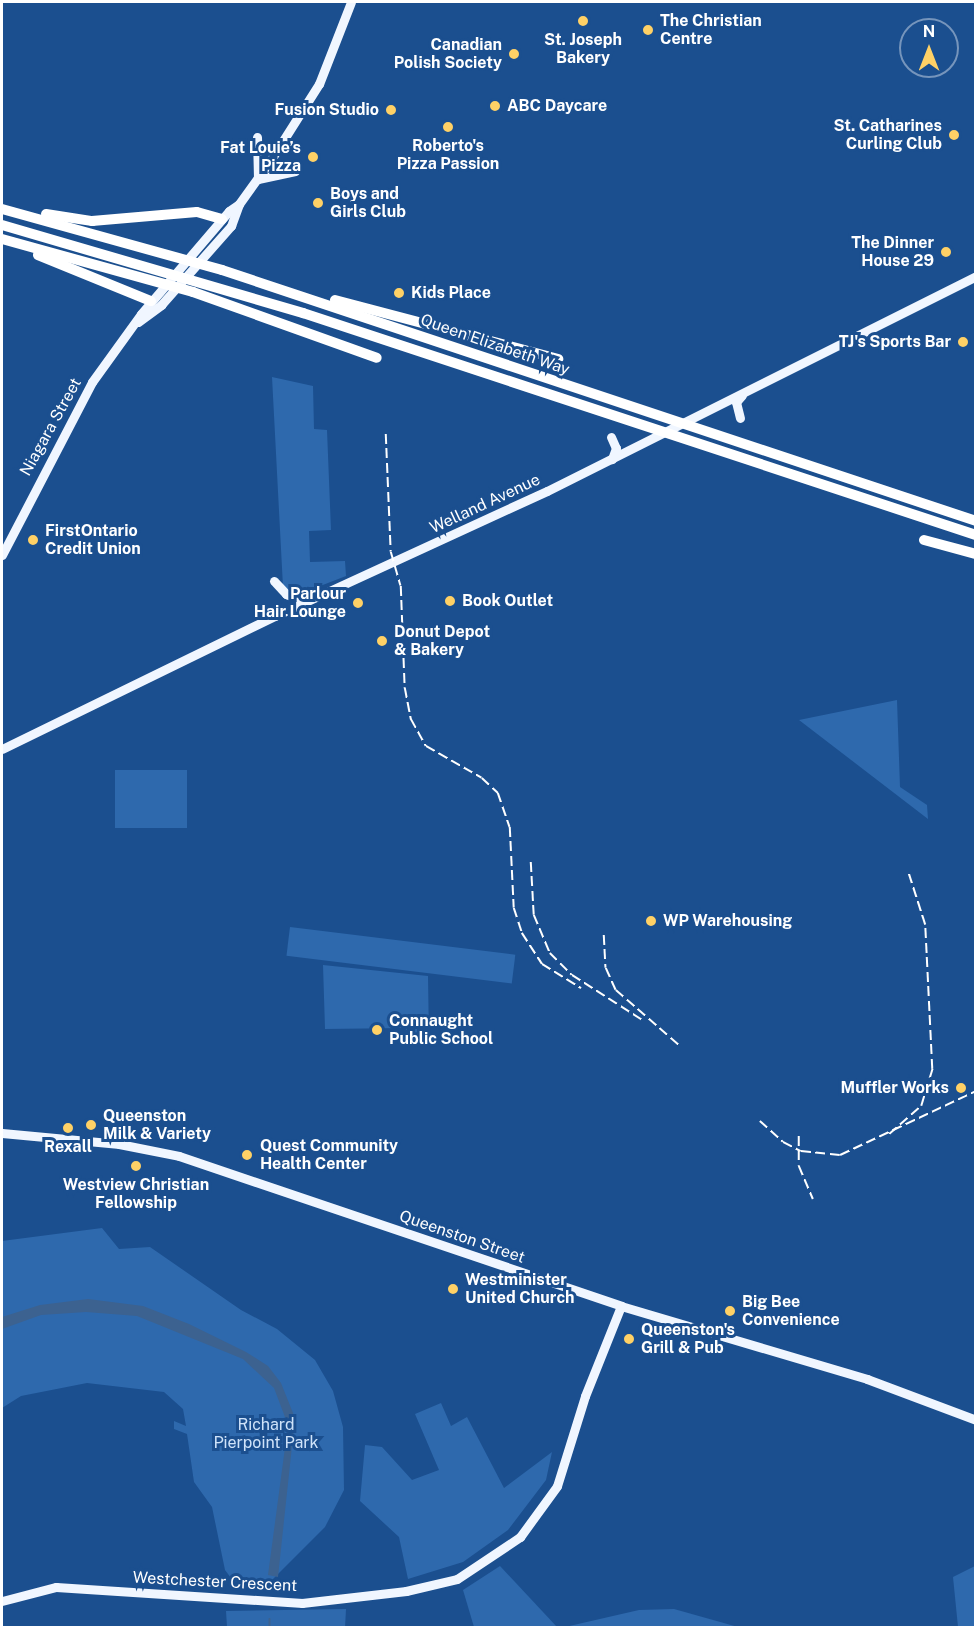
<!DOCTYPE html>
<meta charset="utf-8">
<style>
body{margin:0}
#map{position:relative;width:977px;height:1629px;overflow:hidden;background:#1b4f8f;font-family:"Public Sans",sans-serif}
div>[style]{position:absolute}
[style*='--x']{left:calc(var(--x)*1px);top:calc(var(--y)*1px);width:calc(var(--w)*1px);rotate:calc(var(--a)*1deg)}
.green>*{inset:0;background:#2e69ad;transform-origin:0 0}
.water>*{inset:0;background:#3c6290}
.stream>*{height:1.5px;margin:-0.75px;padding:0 0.75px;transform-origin:0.75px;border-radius:0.75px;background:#3c6290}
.major>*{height:9px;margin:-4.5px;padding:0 4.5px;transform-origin:4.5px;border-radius:4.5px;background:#f0f6ff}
.highway>*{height:10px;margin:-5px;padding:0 5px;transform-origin:5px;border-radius:5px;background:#fff}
.rail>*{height:1.5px;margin-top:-0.75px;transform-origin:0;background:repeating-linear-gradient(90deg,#fff 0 10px,transparent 0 14.5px)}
.dots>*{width:16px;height:16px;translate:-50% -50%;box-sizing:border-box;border:3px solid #1b4f8f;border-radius:50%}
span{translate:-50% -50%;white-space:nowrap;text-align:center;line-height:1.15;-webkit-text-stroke:6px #1b4f8f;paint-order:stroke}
.poi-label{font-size:16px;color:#fff;font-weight:700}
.left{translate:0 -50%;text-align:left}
.right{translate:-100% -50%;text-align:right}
.street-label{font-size:16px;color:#fff}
.park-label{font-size:16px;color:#cfe3fa}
.frame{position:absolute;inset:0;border:3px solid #fff;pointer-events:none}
.north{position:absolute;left:899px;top:18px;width:60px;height:60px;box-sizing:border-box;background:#1b4f8f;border:2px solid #7695bc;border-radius:50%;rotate:0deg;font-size:16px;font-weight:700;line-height:24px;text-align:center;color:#fff}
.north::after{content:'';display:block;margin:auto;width:21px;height:27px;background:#ffd166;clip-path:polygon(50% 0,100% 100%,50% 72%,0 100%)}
</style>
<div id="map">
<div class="green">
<div style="clip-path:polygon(272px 377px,313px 386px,314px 429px,327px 430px,331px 530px,309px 531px,310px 562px,345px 561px,346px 576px,297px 595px,283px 587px)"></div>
<div style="clip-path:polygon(897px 700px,900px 787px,927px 805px,928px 819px,799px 720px)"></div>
<div style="left:187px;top:770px;width:58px;height:72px;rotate:90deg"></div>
<div style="left:290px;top:927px;width:227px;height:29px;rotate:7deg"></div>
<div style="clip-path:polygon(323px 965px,428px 976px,429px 1040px,403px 1028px,325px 1029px)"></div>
<div style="clip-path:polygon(102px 1228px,119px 1249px,150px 1247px,241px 1310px,277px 1329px,315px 1360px,333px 1391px,343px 1427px,344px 1490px,325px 1527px,272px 1580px,234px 1582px,225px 1570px,212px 1507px,194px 1482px,187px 1434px,174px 1429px,174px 1421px,186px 1426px,183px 1409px,164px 1392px,87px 1383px,21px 1396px,2px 1408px,2px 1241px)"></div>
<div style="clip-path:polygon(441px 1403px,451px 1426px,467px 1417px,504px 1488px,552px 1452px,546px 1480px,508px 1530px,463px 1562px,408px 1579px,399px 1537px,360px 1501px,365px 1445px,382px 1447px,412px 1480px,439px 1470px,415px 1414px)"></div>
<div style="clip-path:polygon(500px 1566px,557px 1627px,474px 1627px,463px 1590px)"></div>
<div style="clip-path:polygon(975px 1566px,975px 1627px,958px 1627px,953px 1577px)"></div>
<div style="clip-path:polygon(346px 1609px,345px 1628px,227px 1627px,226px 1611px)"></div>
<div style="clip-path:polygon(674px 1609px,738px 1627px,565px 1627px,639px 1610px)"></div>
</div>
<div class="water">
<div style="clip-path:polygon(88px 1299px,143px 1306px,189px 1324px,246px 1352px,268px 1366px,281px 1383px,295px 1418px,278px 1577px,268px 1575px,288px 1425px,274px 1388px,243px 1359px,137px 1316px,86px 1312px,41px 1315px,2px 1329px,2px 1317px,40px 1305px)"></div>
</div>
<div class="stream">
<div style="--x:270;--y:1619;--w:9;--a:90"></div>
</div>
<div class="major">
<div style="--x:257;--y:137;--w:42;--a:88.6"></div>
<div style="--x:258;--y:179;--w:38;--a:-12"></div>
<div style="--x:138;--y:322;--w:29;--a:-36"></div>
<div style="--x:161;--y:305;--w:106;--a:-48.5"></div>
<div style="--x:231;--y:226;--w:23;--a:-70"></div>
<div style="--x:740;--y:418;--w:16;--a:-104"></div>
<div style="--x:736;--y:402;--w:9;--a:-49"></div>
<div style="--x:611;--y:437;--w:12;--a:66"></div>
<div style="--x:616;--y:448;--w:12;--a:110"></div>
<div style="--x:2;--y:555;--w:195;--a:-62.5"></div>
<div style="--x:92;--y:382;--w:84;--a:-54.2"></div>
<div style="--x:141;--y:314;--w:135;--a:-49.5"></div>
<div style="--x:229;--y:211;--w:12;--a:-35"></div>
<div style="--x:239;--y:204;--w:57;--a:-54.3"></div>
<div style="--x:272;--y:158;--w:88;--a:-57.6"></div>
<div style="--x:319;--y:84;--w:88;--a:-68.7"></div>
<div style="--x:274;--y:581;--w:18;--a:47"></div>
<div style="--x:286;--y:594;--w:22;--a:21"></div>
<div style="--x:2;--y:749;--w:304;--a:-26"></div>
<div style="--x:275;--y:616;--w:299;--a:-24.7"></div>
<div style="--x:547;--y:491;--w:480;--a:-26.6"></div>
<div style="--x:2;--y:1133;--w:118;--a:5.4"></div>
<div style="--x:119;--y:1144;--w:61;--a:11.3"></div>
<div style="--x:179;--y:1156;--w:467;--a:18.7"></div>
<div style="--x:621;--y:1306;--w:257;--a:16.5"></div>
<div style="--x:867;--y:1379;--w:116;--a:20.6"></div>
<div style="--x:2;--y:1601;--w:56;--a:-14.5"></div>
<div style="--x:56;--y:1587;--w:247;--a:3.7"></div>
<div style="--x:302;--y:1603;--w:105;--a:-6.6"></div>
<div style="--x:406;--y:1591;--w:52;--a:-13.2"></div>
<div style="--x:457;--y:1579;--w:76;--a:-33.7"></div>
<div style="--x:520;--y:1537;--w:63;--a:-54"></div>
<div style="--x:557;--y:1486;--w:94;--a:-72.7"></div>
<div style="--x:585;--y:1396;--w:97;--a:-68.2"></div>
</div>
<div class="highway">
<div style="--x:2;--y:209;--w:228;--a:15.5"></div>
<div style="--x:222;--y:270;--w:795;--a:18.41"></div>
<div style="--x:46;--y:214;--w:47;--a:8.7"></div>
<div style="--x:92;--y:221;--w:105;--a:-4.9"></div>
<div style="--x:197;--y:212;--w:26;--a:16"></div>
<div style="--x:2;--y:225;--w:314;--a:16.3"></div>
<div style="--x:303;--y:313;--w:709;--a:18.26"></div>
<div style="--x:2;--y:239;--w:198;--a:15.5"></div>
<div style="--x:193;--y:292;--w:195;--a:19.7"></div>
<div style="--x:38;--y:255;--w:122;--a:22.2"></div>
<div style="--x:335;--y:300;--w:231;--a:14.8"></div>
<div style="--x:924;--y:540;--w:54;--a:15.1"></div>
</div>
<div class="rail">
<div style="--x:386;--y:434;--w:118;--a:87.6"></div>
<div style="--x:391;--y:552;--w:35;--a:74"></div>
<div style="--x:401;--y:586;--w:102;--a:87.8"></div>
<div style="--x:405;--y:688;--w:32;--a:79"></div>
<div style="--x:411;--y:719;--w:31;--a:61"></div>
<div style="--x:426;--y:746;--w:64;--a:29.7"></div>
<div style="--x:482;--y:778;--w:22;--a:43"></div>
<div style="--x:498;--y:793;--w:36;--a:71"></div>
<div style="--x:510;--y:827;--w:81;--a:87.2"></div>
<div style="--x:514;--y:908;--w:26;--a:72"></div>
<div style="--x:522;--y:933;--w:37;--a:57"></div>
<div style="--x:542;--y:964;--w:46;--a:31.6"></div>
<div style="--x:531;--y:862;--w:53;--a:86.8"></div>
<div style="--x:534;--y:915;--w:41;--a:67.2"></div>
<div style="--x:550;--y:953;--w:31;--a:45"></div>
<div style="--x:572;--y:975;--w:85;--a:32.6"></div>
<div style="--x:604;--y:935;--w:33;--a:87"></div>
<div style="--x:606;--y:968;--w:24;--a:66"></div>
<div style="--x:616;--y:990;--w:84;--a:41.1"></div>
<div style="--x:760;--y:1121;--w:31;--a:42"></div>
<div style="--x:783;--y:1142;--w:20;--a:27"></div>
<div style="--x:801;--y:1151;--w:39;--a:6"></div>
<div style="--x:840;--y:1155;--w:150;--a:-25.2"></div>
<div style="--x:889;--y:1134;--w:43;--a:-41.2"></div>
<div style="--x:921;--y:1106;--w:39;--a:-73"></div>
<div style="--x:932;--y:1069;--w:144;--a:-92.8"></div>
<div style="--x:925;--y:925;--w:56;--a:-107.8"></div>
<div style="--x:799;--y:1136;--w:30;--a:90"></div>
<div style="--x:799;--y:1166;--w:36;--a:67"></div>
</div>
<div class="dots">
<div style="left:583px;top:21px;background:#ffd166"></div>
<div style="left:648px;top:30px;background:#ffd166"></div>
<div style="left:514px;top:54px;background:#ffd166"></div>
<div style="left:495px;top:106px;background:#ffd166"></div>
<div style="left:391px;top:110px;background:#ffd166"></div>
<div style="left:448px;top:127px;background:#ffd166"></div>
<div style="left:954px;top:135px;background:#ffd166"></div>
<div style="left:313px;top:157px;background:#ffd166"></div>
<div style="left:318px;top:203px;background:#ffd166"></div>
<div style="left:946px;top:252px;background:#ffd166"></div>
<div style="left:399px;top:293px;background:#ffd166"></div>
<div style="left:963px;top:342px;background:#ffd166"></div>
<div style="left:33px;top:540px;background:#ffd166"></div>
<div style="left:450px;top:601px;background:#ffd166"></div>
<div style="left:358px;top:603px;background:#ffd166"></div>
<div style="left:382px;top:641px;background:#ffd166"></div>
<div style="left:651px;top:921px;background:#ffd166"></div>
<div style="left:377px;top:1030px;background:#ffd166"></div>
<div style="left:961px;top:1088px;background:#ffd166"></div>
<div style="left:91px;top:1125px;background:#ffd166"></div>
<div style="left:68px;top:1128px;background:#ffd166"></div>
<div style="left:247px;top:1155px;background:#ffd166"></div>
<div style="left:136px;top:1166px;background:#ffd166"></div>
<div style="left:453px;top:1289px;background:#ffd166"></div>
<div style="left:730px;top:1311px;background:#ffd166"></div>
<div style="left:629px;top:1339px;background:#ffd166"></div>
</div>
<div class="poi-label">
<span class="left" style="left:660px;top:30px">The Christian<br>Centre</span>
<span style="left:583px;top:49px">St. Joseph<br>Bakery</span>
<span class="right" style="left:502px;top:54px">Canadian<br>Polish Society</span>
<span class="left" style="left:507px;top:106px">ABC Daycare</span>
<span class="right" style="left:379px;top:110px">Fusion Studio</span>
<span class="right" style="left:942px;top:135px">St. Catharines<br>Curling Club</span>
<span style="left:448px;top:155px">Roberto's<br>Pizza Passion</span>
<span class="right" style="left:301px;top:157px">Fat Louie’s<br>Pizza</span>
<span class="left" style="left:330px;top:203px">Boys and<br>Girls Club</span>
<span class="right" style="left:934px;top:252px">The Dinner<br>House 29</span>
<span class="left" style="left:411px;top:293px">Kids Place</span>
<span class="right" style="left:951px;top:342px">TJ's Sports Bar</span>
<span class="left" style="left:45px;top:540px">FirstOntario<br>Credit Union</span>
<span class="right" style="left:346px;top:603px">Parlour<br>Hair Lounge</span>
<span class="left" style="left:462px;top:601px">Book Outlet</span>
<span class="left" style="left:394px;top:641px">Donut Depot<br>&amp; Bakery</span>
<span class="left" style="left:663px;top:921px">WP Warehousing</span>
<span class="left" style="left:389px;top:1030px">Connaught<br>Public School</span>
<span class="right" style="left:949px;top:1088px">Muffler Works</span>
<span class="left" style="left:103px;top:1125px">Queenston<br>Milk &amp; Variety</span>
<span class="left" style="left:260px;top:1155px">Quest Community<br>Health Center</span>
<span style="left:68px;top:1147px">Rexall</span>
<span style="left:136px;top:1194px">Westview Christian<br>Fellowship</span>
<span class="left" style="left:465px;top:1289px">Westminister<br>United Church</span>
<span class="left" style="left:742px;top:1311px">Big Bee<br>Convenience</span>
<span class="left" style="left:641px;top:1339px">Queenston's<br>Grill &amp; Pub</span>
</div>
<div class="street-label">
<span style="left:495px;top:345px;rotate:19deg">Queen Elizabeth Way</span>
<span style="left:51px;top:427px;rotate:-61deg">Niagara Street</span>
<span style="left:485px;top:504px;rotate:-25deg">Welland Avenue</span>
<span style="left:462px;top:1237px;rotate:19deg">Queenston Street</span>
<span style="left:215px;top:1582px;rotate:3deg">Westchester Crescent</span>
</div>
<div class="park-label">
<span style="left:266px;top:1434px">Richard<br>Pierpoint Park</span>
</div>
<div class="frame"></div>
<div class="north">N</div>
</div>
